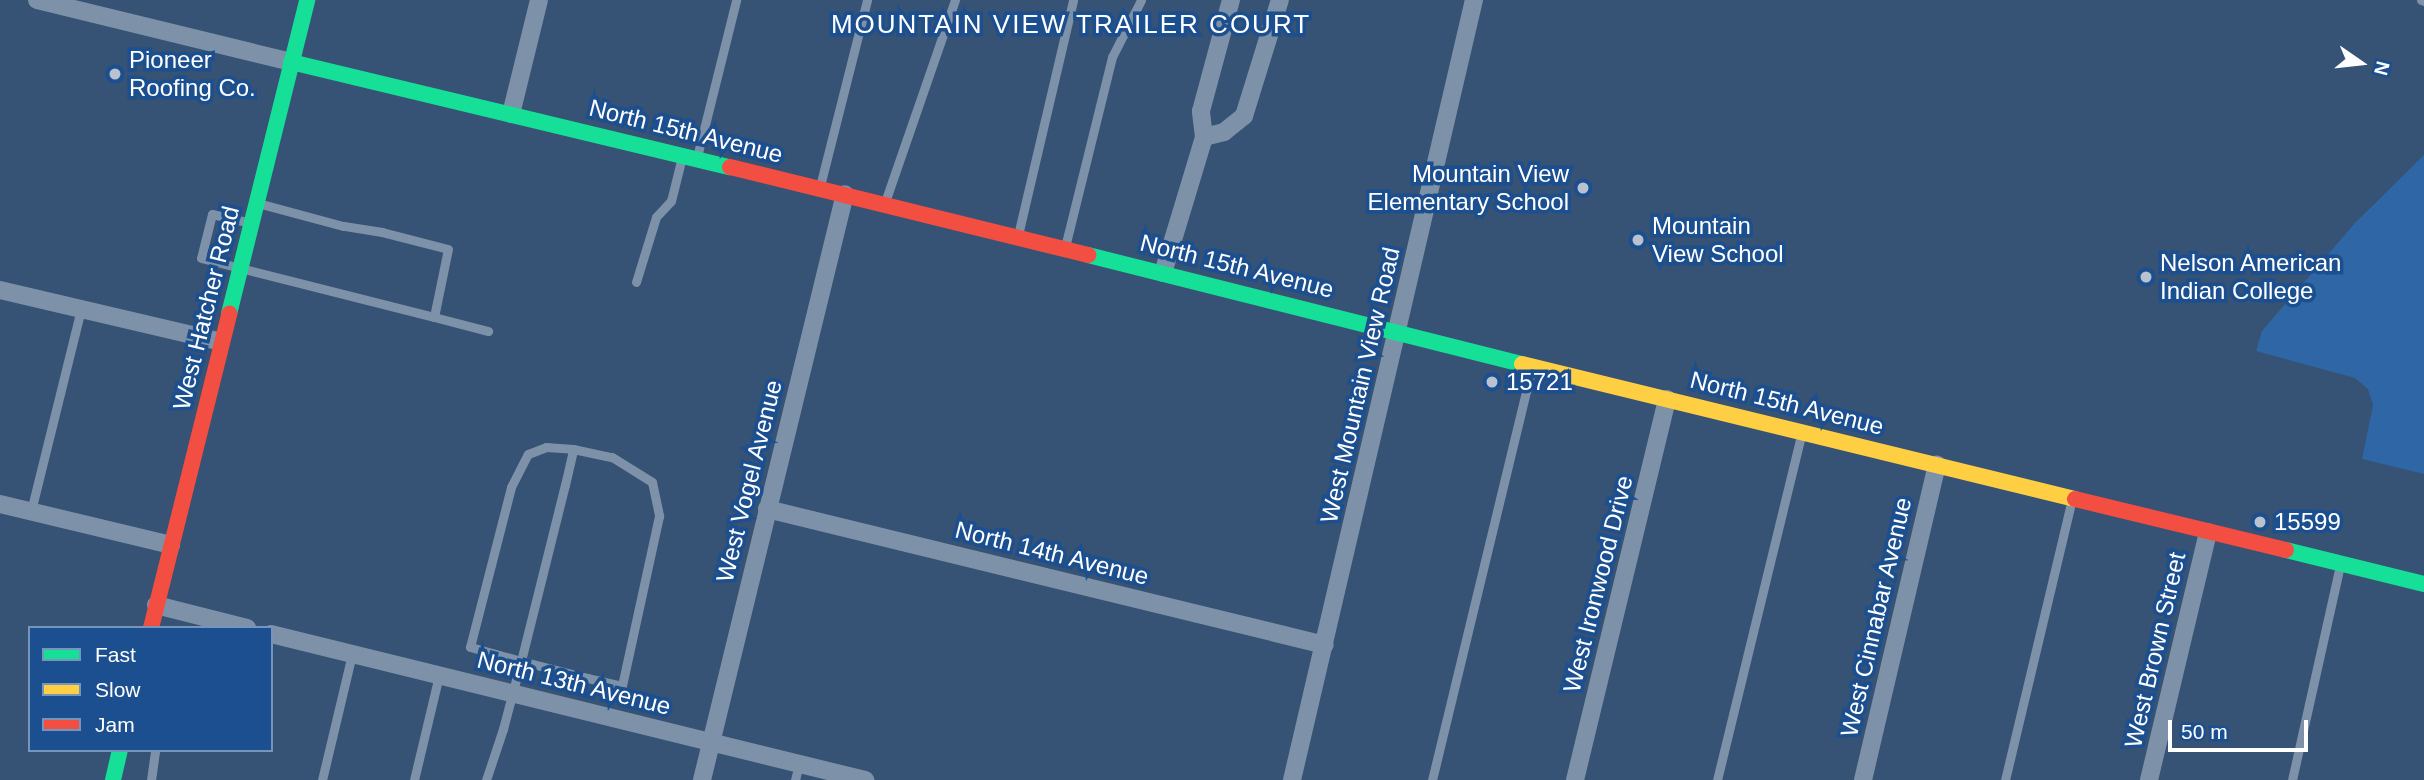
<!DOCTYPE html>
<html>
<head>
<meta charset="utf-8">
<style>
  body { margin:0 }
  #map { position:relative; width:2424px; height:780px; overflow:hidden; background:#365274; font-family:Helvetica,sans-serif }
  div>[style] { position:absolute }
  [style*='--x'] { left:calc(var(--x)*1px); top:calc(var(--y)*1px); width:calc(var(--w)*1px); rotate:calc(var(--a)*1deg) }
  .green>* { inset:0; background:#2f66a5 }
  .lane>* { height:9px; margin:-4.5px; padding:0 4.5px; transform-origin:4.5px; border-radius:4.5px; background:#7d92a8 }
  .street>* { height:18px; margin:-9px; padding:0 9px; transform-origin:9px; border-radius:9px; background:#7d92a8 }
  .fast>* { height:16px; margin:-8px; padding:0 8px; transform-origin:8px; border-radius:8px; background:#16e098 }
  .slow>* { height:16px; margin:-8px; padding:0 8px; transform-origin:8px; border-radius:8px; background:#ffcf43 }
  .jam>* { height:16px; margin:-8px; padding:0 8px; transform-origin:8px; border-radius:8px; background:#f24e42 }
  .dots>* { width:19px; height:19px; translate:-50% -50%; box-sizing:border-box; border:4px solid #1b4f8f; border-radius:50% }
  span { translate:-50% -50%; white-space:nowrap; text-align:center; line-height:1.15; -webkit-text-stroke:7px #1b4f8f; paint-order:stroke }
  .poi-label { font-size:24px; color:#fff }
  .left { translate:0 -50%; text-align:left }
  .right { translate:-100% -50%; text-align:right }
  .street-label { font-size:24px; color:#fff }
  .neighbourhood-label { font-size:26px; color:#fff; letter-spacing:2px }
  .legend { position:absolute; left:28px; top:626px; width:245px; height:126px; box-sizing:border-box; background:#1b4f8f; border:2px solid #7695bc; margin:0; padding:9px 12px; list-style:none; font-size:21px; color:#fff }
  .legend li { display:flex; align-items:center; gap:14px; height:35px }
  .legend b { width:35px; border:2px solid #7695bc }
  .north { position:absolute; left:2326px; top:28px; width:70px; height:70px; -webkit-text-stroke:5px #1b4f8f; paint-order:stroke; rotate:104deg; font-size:19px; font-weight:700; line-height:28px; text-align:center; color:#fff }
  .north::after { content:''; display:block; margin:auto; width:24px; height:32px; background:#fff; clip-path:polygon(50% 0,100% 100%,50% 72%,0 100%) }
  .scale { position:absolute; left:2168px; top:720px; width:140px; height:32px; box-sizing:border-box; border:4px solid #fff; border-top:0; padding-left:9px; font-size:21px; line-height:24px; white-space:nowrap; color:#fff; -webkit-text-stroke:5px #1b4f8f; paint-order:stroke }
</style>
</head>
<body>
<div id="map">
  <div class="green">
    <i style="clip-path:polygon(2424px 155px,2424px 474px,2362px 459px,2373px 405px,2368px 389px,2355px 378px,2256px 351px,2262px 331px,2355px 223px)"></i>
  </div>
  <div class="lane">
    <i style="--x:2421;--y:0;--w:3;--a:18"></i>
    <i style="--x:697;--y:157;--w:162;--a:-76"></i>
    <i style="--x:820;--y:186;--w:192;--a:-75.8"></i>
    <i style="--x:885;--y:202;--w:214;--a:-70.9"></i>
    <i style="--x:251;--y:223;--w:40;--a:-167"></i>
    <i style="--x:212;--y:214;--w:45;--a:104"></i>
    <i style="--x:201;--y:258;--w:240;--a:14.2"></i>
    <i style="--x:434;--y:317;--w:69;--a:-78.4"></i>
    <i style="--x:448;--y:249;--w:68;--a:-165.6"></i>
    <i style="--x:382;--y:232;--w:39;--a:-171"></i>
    <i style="--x:343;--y:226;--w:89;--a:-165"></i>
    <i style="--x:1018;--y:235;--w:241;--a:-76.8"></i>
    <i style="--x:1065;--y:247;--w:196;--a:-76.1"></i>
    <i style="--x:1112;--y:57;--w:64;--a:-63"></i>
    <i style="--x:636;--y:282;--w:68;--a:-72.9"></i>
    <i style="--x:656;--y:217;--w:22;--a:-47"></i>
    <i style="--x:671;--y:201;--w:45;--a:-76"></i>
    <i style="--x:434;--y:317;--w:56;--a:14.5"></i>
    <i style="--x:31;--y:511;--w:208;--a:-76.1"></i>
    <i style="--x:151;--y:780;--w:30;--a:-82"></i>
    <i style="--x:322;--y:780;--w:130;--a:-76.6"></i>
    <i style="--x:414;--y:780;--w:108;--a:-76.6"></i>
    <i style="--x:486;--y:780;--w:54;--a:-71.6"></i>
    <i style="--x:503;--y:729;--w:70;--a:-75.2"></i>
    <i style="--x:521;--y:661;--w:181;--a:-76"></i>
    <i style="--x:565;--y:485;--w:37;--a:-77"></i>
    <i style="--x:573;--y:449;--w:40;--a:12"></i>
    <i style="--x:612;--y:457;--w:47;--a:32"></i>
    <i style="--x:652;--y:482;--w:35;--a:78"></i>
    <i style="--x:659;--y:516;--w:174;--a:102.3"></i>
    <i style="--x:622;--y:686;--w:35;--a:-167"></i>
    <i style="--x:588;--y:678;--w:69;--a:-165.8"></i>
    <i style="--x:521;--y:661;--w:53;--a:-164.6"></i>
    <i style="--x:470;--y:647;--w:165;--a:-75.6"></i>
    <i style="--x:511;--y:487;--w:37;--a:-63"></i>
    <i style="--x:528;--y:454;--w:19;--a:-21"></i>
    <i style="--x:546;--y:447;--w:27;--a:4"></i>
    <i style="--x:795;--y:780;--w:16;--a:-76"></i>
    <i style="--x:1432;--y:780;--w:425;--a:-76.4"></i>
    <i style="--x:1717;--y:780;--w:355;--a:-76.3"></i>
    <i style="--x:2005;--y:780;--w:289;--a:-76.6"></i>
    <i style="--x:2292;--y:780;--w:219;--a:-77.4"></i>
  </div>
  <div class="street">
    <i style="--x:37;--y:0;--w:261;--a:13.7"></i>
    <i style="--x:511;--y:114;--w:117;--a:-76.2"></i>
    <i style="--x:1204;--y:137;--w:21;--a:-14"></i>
    <i style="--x:1224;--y:132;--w:26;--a:-39"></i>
    <i style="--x:1244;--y:116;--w:121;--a:-72.8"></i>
    <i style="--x:1163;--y:273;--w:142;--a:-73.2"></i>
    <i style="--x:1204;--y:137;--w:26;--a:-97"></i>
    <i style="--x:1201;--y:111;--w:115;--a:-74.9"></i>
    <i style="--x:0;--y:290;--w:227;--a:13.2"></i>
    <i style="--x:0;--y:504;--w:176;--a:13.5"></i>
    <i style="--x:767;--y:509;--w:574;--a:13.7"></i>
    <i style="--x:156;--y:605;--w:94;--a:14.2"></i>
    <i style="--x:271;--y:634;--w:612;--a:13.81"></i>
    <i style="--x:702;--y:780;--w:603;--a:-76.29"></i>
    <i style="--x:1292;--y:780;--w:801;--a:-76.87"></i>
    <i style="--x:1575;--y:780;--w:392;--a:-76.4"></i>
    <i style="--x:1863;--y:780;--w:324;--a:-76.8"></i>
    <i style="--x:2149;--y:780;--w:255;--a:-76.6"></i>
  </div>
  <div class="fast">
    <i style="--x:291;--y:62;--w:451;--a:13.5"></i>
    <i style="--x:1088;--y:255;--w:447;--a:14.1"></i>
    <i style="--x:229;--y:314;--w:324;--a:-76"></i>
    <i style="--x:2286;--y:550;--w:142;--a:13.8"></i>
    <i style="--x:113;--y:780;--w:31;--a:-77"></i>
  </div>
  <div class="slow">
    <i style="--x:1522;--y:364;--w:569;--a:13.72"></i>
  </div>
  <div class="jam">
    <i style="--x:730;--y:167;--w:369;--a:13.8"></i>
    <i style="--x:2075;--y:499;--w:217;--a:13.6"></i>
    <i style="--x:151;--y:628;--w:324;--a:-76"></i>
  </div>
  <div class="dots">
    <i style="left:115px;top:74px;background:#b9c2ce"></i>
    <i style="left:1583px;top:188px;background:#b9c2ce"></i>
    <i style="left:1638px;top:240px;background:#b9c2ce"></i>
    <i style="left:2146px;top:277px;background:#b9c2ce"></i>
    <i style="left:1492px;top:382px;background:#b9c2ce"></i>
    <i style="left:2260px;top:522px;background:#b9c2ce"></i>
  </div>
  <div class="poi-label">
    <span class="left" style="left:129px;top:74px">Pioneer<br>Roofing Co.</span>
    <span class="right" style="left:1569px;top:188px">Mountain View<br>Elementary School</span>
    <span class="left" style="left:1652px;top:240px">Mountain<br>View School</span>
    <span class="left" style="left:2160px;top:277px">Nelson American<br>Indian College</span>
    <span class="left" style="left:1506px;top:382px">15721</span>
    <span class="left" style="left:2274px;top:522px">15599</span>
  </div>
  <div class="street-label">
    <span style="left:686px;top:131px;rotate:14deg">North 15th Avenue</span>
    <span style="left:1237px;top:266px;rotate:14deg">North 15th Avenue</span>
    <span style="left:206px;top:308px;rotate:-76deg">West Hatcher Road</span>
    <span style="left:1360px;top:385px;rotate:-77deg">West Mountain View Road</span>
    <span style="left:1787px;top:403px;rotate:14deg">North 15th Avenue</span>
    <span style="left:749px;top:481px;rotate:-76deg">West Vogel Avenue</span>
    <span style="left:1052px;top:553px;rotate:14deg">North 14th Avenue</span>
    <span style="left:1598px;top:584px;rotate:-76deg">West Ironwood Drive</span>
    <span style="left:1876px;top:617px;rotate:-77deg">West Cinnabar Avenue</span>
    <span style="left:2155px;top:650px;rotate:-77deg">West Brown Street</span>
    <span style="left:574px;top:683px;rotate:14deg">North 13th Avenue</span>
  </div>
  <div class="neighbourhood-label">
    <span style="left:1071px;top:25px">MOUNTAIN VIEW TRAILER COURT</span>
  </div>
  <ul class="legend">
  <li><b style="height:9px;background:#16e098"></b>Fast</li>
  <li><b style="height:9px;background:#ffcf43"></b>Slow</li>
  <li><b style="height:9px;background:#f24e42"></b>Jam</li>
  </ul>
  <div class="north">N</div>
  <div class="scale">50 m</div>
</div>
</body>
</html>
